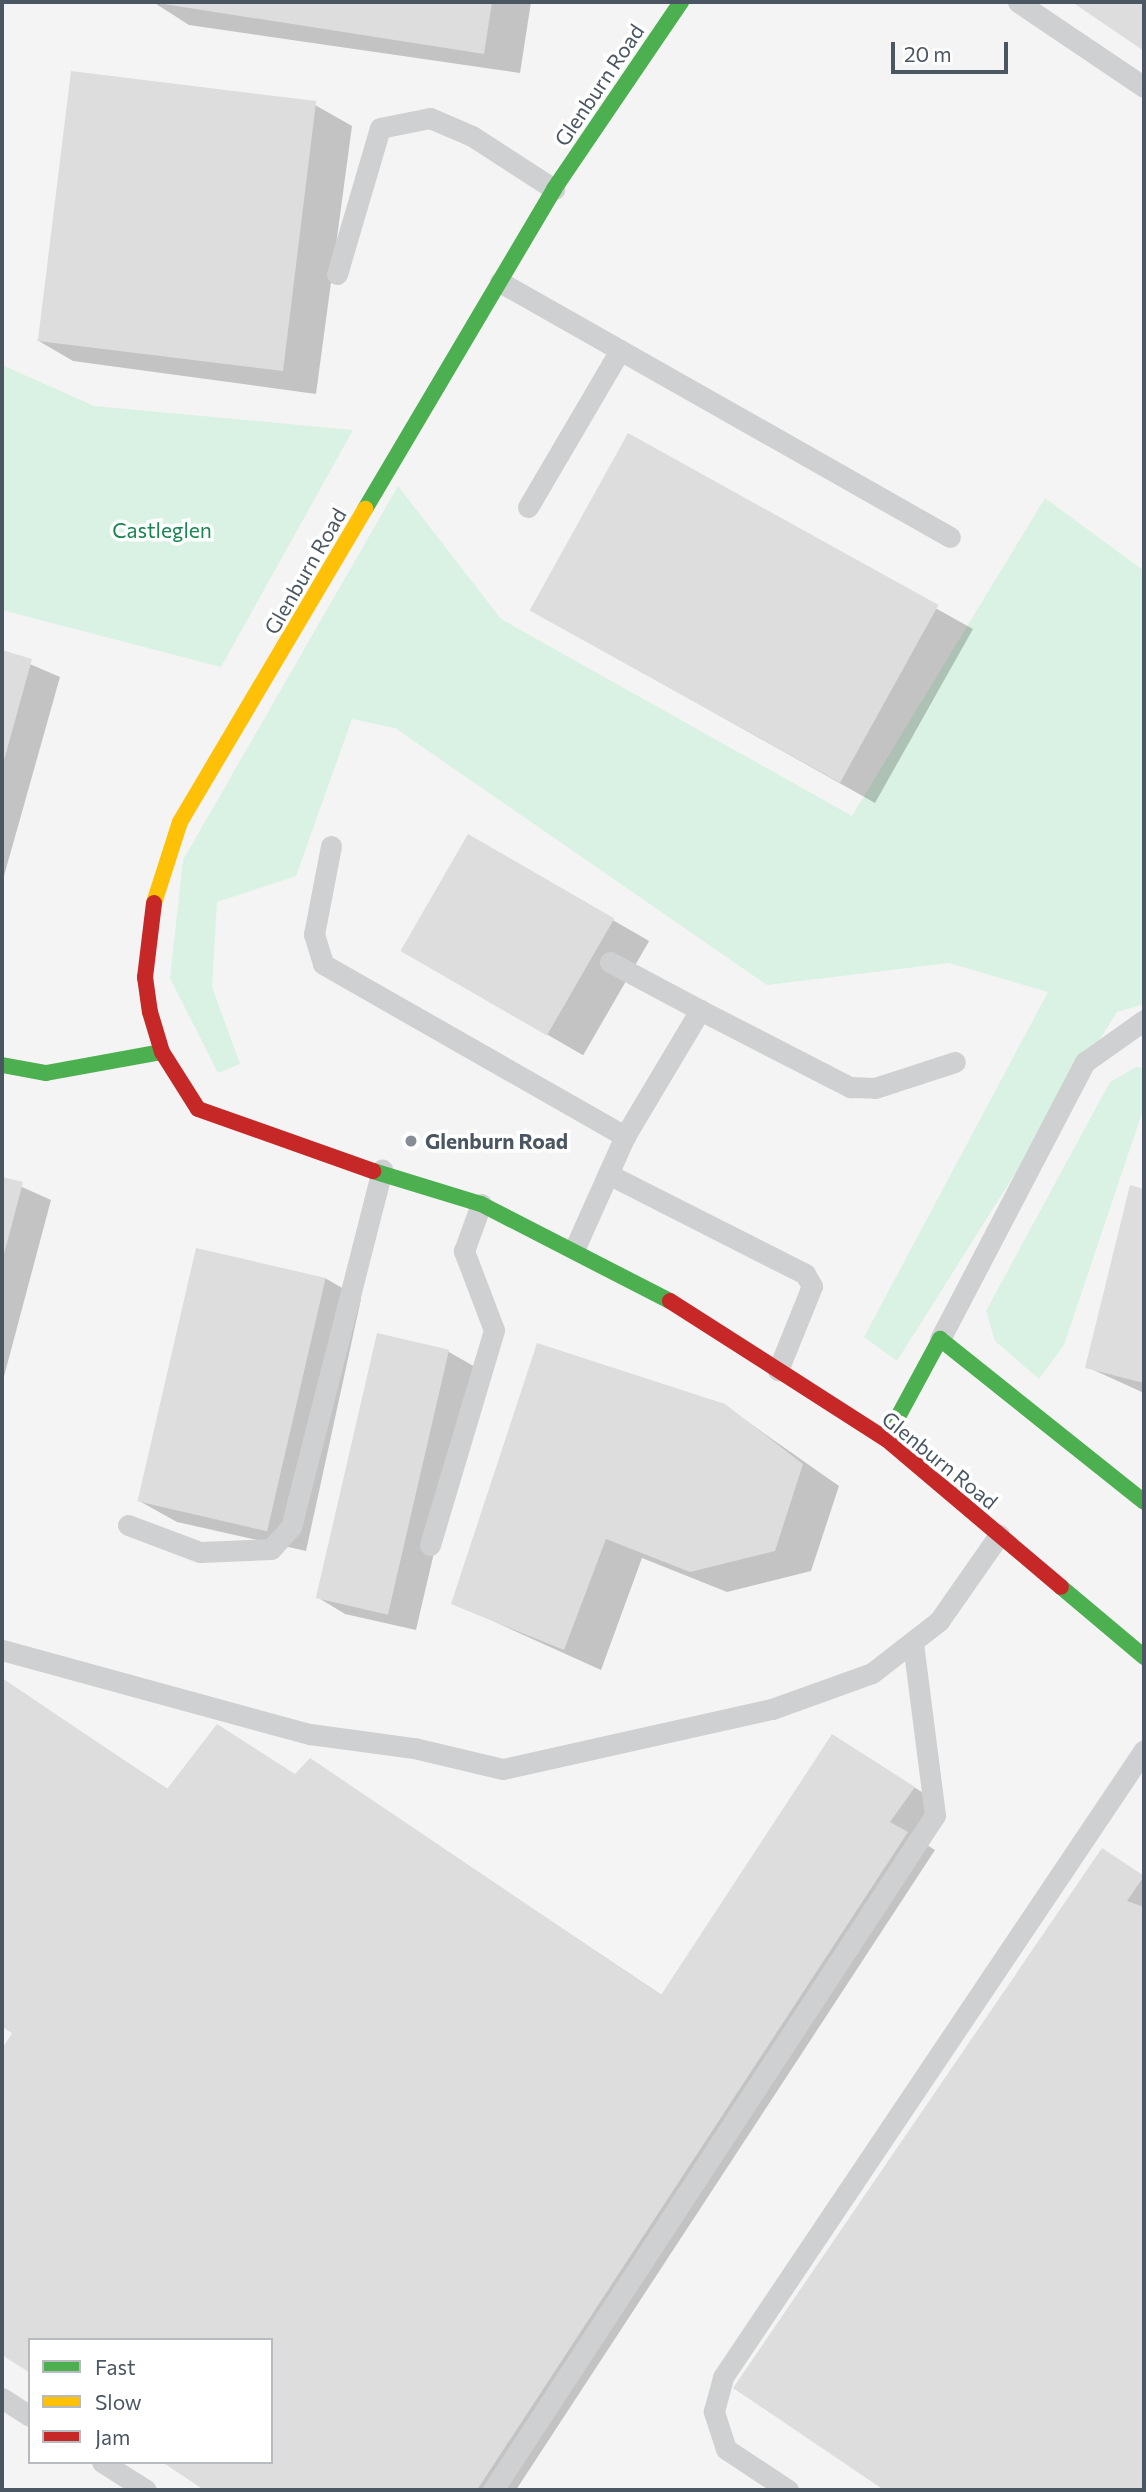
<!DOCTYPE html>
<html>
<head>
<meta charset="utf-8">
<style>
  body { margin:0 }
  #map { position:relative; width:1146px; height:2492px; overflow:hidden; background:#f4f4f4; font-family:Commissioner,sans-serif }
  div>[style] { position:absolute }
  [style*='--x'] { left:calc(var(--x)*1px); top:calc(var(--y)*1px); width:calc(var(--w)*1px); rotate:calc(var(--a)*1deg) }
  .green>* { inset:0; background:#d9f2e3 }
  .shadow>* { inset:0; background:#0003; transform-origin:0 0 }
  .building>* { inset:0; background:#ddddde; transform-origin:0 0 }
  .lane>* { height:21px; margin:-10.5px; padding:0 10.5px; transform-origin:10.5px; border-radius:10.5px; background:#ced0d2 }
  .fast>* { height:16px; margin:-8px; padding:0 8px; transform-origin:8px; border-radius:8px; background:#4caf50 }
  .slow>* { height:16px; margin:-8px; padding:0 8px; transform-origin:8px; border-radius:8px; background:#ffc107 }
  .jam>* { height:16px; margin:-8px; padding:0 8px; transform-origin:8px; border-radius:8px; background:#c62828 }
  .dots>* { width:19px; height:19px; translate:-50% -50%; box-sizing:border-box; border:4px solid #fff; border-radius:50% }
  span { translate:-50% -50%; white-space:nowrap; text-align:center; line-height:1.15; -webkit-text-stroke:7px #fff; paint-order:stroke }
  .street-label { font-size:21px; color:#4a5661 }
  .park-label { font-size:21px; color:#17864f }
  .poi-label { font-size:21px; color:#4a5661; font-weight:700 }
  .left { translate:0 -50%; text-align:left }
  .frame { position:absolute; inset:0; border:4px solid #4a5661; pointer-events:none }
  .legend { position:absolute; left:28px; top:2338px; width:245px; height:126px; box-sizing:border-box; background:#fff; border:2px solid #b7bbc0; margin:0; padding:9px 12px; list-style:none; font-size:21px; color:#4a5661 }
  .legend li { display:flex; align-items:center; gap:14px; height:35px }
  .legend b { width:35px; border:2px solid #b7bbc0 }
  .scale { position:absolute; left:891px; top:42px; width:117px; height:32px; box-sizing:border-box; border:4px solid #4a5661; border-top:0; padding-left:9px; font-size:21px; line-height:24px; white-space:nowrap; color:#4a5661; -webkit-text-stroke:5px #fff; paint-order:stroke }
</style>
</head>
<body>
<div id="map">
  <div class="green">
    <i style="clip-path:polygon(2px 365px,94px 406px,353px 430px,221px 667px,2px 610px)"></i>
    <i style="clip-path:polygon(398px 486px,501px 619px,852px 816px,1045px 498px,1144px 571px,1144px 1004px,1117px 1012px,897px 1361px,864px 1337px,1048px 992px,949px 963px,767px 985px,395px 728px,352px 719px,296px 876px,217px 902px,212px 987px,240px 1064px,218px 1073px,170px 978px,183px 860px)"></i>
    <i style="clip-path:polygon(1136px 1067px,1144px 1068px,1144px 1107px,1064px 1345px,1039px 1379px,995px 1341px,986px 1311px,1110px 1082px)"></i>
  </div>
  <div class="shadow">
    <i style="clip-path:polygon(153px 2px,531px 2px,520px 73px,189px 25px)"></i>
    <i style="clip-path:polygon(1075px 2px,1144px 2px,1144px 49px)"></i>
    <i style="clip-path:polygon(315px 105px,352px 126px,316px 394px,73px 361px,37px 340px)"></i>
    <i style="clip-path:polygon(937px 609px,973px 629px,875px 803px,567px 630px)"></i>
    <i style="clip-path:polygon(2px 652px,60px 677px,2px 883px)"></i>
    <i style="left:469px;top:837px;width:208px;height:132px;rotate:30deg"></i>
    <i style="clip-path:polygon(2px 1178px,51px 1200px,2px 1384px)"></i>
    <i style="clip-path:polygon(1131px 1187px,1144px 1191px,1144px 1393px,1087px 1367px)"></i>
    <i style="clip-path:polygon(325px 1278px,361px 1299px,306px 1551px,177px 1522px,141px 1502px)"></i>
    <i style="clip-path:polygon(378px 1335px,449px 1352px,477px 1368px,416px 1630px,345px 1614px,317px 1597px)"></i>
    <i style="clip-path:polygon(725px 1406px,839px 1486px,811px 1571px,727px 1592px,642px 1558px,601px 1670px,453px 1603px)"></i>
    <i style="clip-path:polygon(2px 1680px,169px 1790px,296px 1775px,310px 1760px,663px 1996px,861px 1753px,942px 1805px,917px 1839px,935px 1850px,516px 2490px,207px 2490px,166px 2462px,271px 2462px,271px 2340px,30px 2340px,30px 2371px,2px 2352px,2px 2052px,14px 2033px,2px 2025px)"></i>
    <i style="clip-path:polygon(1102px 1850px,1144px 1876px,1144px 2490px,887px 2490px,736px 2388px)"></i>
  </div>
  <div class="building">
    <i style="clip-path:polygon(151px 2px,492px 2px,484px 54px)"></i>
    <i style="clip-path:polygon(1072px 2px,1144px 2px,1144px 51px)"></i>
    <i style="left:71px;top:71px;width:247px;height:272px;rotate:7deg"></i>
    <i style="left:628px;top:433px;width:355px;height:203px;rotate:29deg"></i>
    <i style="clip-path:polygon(2px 650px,32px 659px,3px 764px,2px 764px)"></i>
    <i style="left:468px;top:834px;width:169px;height:135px;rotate:30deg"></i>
    <i style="clip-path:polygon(2px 1177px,23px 1182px,3px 1258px,2px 1258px)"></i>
    <i style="clip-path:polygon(1130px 1185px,1144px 1189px,1144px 1383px,1085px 1368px)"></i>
    <i style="left:196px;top:1248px;width:133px;height:260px;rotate:13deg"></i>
    <i style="left:377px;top:1333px;width:74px;height:272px;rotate:13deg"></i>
    <i style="clip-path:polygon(537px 1343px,725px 1404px,803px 1464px,775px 1551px,690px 1572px,606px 1539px,564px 1650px,451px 1604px)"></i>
    <i style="clip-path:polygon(2px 1678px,167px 1789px,217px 1724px,295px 1774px,310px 1758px,661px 1995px,832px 1734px,915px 1787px,890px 1822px,908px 1832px,477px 2490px,204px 2490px,162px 2462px,271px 2462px,271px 2340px,30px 2340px,30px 2373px,2px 2355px,2px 2049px,12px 2033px,2px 2027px)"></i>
    <i style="clip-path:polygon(1102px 1848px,1144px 1876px,1127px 1901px,1144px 1907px,1144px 2490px,884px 2490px,733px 2388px)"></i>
  </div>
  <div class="lane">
    <i style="--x:1018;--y:2;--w:152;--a:34"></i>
    <i style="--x:337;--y:274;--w:152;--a:-73.6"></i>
    <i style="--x:380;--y:128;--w:51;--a:-11.3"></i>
    <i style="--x:430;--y:118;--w:46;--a:23.2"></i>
    <i style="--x:472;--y:136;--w:98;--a:32.9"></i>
    <i style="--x:500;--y:282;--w:517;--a:29.54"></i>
    <i style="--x:528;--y:507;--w:182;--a:-59.6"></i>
    <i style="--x:331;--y:846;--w:90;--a:100.9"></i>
    <i style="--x:314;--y:934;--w:31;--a:73"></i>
    <i style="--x:323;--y:964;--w:348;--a:29.7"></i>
    <i style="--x:625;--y:1136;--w:123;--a:114.1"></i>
    <i style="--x:610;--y:962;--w:102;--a:28.1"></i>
    <i style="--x:625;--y:1136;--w:147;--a:-59.2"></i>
    <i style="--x:700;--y:1010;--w:169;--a:27.2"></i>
    <i style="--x:850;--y:1087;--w:25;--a:2"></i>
    <i style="--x:875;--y:1088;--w:84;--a:-18"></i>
    <i style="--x:608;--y:1174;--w:221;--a:26.9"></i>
    <i style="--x:805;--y:1274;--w:14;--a:60"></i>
    <i style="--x:812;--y:1286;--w:91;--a:112"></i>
    <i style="--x:940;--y:1339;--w:313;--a:-62.4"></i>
    <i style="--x:1085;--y:1062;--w:72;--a:-35.4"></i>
    <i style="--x:128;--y:1525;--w:77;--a:20.6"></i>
    <i style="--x:200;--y:1552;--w:71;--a:-2.4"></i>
    <i style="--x:271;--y:1549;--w:30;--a:-48"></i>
    <i style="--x:291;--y:1527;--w:369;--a:-75.7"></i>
    <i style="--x:430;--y:1545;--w:224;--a:-73.4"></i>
    <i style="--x:494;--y:1330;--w:85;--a:-110.8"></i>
    <i style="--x:464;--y:1251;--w:50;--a:-70.1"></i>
    <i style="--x:2;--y:1650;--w:319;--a:15.3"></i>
    <i style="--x:310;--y:1734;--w:105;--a:7.7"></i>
    <i style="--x:414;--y:1748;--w:91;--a:13.3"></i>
    <i style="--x:503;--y:1769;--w:276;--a:-12.6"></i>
    <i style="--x:772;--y:1709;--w:106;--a:-19.8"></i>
    <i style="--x:872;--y:1673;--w:85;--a:-37.8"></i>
    <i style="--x:939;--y:1621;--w:105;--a:-55.1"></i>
    <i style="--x:2;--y:2398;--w:33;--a:33"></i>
    <i style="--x:102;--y:2462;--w:52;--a:32.5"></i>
    <i style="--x:493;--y:2490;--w:807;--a:-56.78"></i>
    <i style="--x:935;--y:1815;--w:172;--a:-97.3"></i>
    <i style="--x:788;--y:2490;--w:74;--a:-146.5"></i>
    <i style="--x:726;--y:2449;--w:40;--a:-108"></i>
    <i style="--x:714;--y:2411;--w:35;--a:-75"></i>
    <i style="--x:723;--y:2377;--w:755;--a:-56.12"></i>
  </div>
  <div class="fast">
    <i style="--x:365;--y:509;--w:372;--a:-59.4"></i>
    <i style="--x:554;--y:189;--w:226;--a:-55.8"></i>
    <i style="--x:2;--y:1065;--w:45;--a:10.3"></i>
    <i style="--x:46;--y:1073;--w:118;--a:-10.3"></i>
    <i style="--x:373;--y:1171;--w:113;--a:17"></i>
    <i style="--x:481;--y:1204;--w:212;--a:27.2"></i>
    <i style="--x:886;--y:1439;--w:114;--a:-61.6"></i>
    <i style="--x:940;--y:1339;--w:261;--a:38.6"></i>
    <i style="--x:1061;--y:1587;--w:109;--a:40.1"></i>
  </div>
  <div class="slow">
    <i style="--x:154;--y:903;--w:85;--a:-72.2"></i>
    <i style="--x:180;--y:822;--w:364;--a:-59.4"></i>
  </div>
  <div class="jam">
    <i style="--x:154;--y:903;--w:75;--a:96.9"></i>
    <i style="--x:145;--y:977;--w:35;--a:82"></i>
    <i style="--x:150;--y:1012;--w:42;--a:73.3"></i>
    <i style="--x:162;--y:1052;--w:67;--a:57.7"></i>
    <i style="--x:198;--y:1109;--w:186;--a:19.5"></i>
    <i style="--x:670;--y:1301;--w:256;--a:32.6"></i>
    <i style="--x:886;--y:1439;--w:229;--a:40.2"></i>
  </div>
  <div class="dots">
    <i style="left:411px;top:1141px;background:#868d94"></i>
  </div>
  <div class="street-label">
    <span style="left:599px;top:85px;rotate:-56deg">Glenburn Road</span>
    <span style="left:305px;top:571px;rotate:-60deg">Glenburn Road</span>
    <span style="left:940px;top:1460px;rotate:39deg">Glenburn Road</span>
  </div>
  <div class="park-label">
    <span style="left:162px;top:530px">Castleglen</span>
  </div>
  <div class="poi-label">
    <span class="left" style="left:425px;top:1141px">Glenburn Road</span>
  </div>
  <div class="frame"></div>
  <ul class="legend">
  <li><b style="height:9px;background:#4caf50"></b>Fast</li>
  <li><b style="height:9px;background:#ffc107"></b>Slow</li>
  <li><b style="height:9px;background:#c62828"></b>Jam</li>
  </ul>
  <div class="scale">20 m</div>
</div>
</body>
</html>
